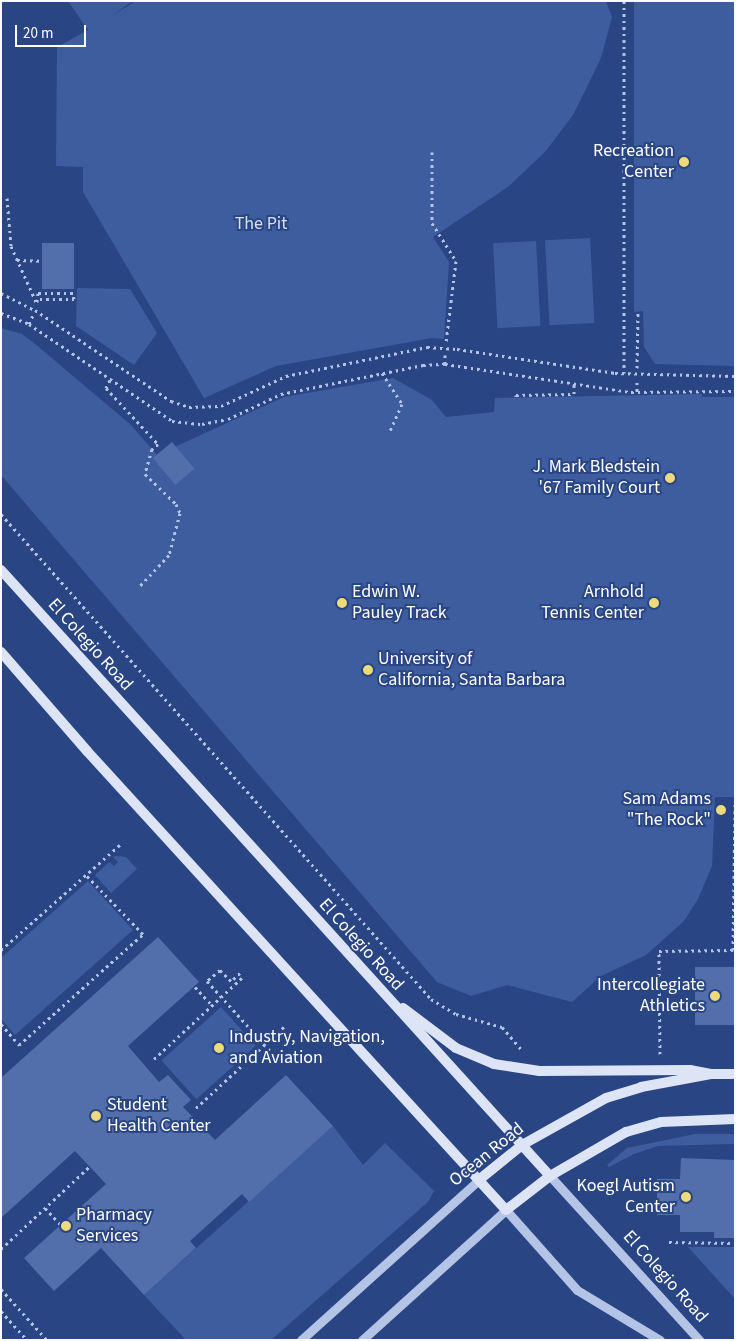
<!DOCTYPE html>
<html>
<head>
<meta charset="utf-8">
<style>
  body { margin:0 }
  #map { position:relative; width:736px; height:1341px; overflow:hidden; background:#2a4583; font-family:"Source Sans 3",sans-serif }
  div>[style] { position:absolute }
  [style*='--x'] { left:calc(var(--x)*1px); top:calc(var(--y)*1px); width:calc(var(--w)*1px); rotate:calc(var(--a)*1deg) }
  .green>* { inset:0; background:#3e5d9f; transform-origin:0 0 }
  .building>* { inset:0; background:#526eab; transform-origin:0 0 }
  .path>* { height:3px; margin-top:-1.5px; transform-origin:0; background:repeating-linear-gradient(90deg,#b3c4e6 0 2.5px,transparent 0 6.5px) }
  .tertiary>* { height:9px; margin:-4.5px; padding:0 4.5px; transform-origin:4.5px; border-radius:4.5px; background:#b3c4e6 }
  .secondary>* { height:10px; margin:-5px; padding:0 5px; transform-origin:5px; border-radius:5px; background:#dce4f6 }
  .dots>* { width:14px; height:14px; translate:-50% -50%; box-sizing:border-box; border:2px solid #2a4583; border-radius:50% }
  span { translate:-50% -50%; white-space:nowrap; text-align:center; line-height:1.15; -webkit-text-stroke:4px #2a4583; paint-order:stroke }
  .poi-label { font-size:18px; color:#fff }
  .right { translate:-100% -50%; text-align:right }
  .left { translate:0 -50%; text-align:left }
  .park-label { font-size:18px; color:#d6e0f5 }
  .street-label { font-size:18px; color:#fff }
  .frame { position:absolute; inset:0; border:2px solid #fff; pointer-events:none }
  .scale { position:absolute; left:15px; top:25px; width:71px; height:22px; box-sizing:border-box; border:2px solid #fff; border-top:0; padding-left:6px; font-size:15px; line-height:18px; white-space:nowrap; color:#fff; -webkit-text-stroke:4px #2a4583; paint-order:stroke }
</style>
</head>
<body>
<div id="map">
  <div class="green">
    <i style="clip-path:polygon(68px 1px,133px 1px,111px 16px,136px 1px,606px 1px,612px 17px,601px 58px,585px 91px,573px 115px,545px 152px,508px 187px,433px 237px,449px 262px,444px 339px,432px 338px,276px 366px,204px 398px,83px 192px,83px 167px,56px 166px,57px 47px,88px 30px)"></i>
    <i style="clip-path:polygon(634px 1px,735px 1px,735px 366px,655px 364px,644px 347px,643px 311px,634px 312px)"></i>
    <i style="left:590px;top:238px;width:85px;height:45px;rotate:87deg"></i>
    <i style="left:536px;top:241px;width:85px;height:43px;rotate:87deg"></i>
    <i style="clip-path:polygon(77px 288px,130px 289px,157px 333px,134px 365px,76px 326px)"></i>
    <i style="clip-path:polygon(1px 328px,22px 334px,34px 343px,131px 425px,157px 455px,284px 397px,393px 378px,432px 400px,446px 417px,494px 412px,495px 398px,702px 394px,702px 397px,735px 397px,735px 797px,715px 797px,712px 866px,698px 899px,684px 921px,646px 955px,601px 976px,572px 1002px,507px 985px,471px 996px,437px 982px,1px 475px)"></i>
    <i style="clip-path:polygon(116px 856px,126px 857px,137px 869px,111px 893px,95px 875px,109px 862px,114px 866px,118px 862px,113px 857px)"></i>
    <i style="clip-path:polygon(88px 881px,133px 930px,15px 1035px,1px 1019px,1px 958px)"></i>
    <i style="left:221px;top:1007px;width:52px;height:80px;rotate:48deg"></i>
    <i style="clip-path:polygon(333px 1126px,363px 1165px,385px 1143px,434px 1191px,428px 1202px,271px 1340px,186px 1340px,144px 1295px)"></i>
    <i style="clip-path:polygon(695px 1134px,735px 1134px,735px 1144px,658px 1146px,634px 1154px,609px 1167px,607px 1165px,627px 1148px)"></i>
    <i style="clip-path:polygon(688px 1247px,735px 1247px,735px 1299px)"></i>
  </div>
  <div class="building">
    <i style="left:42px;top:243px;width:32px;height:46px"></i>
    <i style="left:172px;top:442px;width:35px;height:25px;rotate:50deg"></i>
    <i style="clip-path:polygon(158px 937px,199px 982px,128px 1046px,159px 1082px,168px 1075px,191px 1100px,183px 1107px,215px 1140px,286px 1075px,333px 1126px,249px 1202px,242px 1194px,190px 1241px,196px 1248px,144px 1295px,101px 1248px,54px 1291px,24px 1258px,106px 1184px,75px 1151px,1px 1218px,1px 1078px)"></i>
    <i style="left:695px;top:967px;width:40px;height:58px"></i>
    <i style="clip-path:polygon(681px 1158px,735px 1160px,735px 1238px,714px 1238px,714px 1232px,680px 1232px,680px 1215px,657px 1215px,657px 1179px,680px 1179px)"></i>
  </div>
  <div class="path">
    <i style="--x:624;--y:1;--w:372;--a:90"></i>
    <i style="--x:432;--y:152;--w:71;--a:90"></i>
    <i style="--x:432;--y:223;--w:45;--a:57.7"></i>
    <i style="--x:456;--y:261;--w:82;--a:97"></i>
    <i style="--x:7;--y:198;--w:48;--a:85.2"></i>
    <i style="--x:11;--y:246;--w:64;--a:65.9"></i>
    <i style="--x:17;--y:260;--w:25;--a:2"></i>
    <i style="--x:1;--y:293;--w:38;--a:27"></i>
    <i style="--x:35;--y:310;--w:164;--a:33.8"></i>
    <i style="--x:171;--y:401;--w:19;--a:18"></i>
    <i style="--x:189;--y:407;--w:32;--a:-2"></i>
    <i style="--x:221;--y:406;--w:72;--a:-24.8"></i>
    <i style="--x:286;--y:376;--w:144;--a:-11.6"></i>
    <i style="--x:427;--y:347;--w:30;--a:4"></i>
    <i style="--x:457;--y:349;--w:160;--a:8.6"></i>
    <i style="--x:615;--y:373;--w:120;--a:1.4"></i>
    <i style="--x:40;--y:299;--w:34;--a:0"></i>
    <i style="--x:74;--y:299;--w:6;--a:-99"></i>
    <i style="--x:37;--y:302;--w:9;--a:-84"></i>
    <i style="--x:38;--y:293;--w:39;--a:0"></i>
    <i style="--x:1;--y:313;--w:30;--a:21"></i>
    <i style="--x:29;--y:324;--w:173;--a:34.1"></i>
    <i style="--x:172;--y:421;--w:30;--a:6"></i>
    <i style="--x:202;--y:424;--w:26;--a:-11"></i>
    <i style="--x:228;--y:419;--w:59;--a:-25.3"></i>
    <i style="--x:281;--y:394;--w:145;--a:-11.5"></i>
    <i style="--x:423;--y:365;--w:22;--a:-3"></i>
    <i style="--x:445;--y:364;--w:188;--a:8.6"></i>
    <i style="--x:631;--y:392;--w:104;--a:-0.6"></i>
    <i style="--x:29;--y:324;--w:10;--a:-66"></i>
    <i style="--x:445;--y:355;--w:9;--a:90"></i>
    <i style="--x:637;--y:368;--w:57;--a:-89"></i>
    <i style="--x:382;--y:373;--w:37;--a:57"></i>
    <i style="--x:402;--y:404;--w:30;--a:114"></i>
    <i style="--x:110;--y:380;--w:9;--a:117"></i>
    <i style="--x:106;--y:388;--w:76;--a:47.1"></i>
    <i style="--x:158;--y:444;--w:8;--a:140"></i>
    <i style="--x:152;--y:449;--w:26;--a:106"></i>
    <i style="--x:145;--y:474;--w:43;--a:44.1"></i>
    <i style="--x:176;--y:504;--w:10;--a:66"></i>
    <i style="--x:180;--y:513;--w:43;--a:104.7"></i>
    <i style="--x:169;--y:555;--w:45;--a:133.2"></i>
    <i style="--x:637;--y:382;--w:10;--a:90"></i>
    <i style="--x:516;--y:397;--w:2;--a:-90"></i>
    <i style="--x:516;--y:395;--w:58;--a:-1"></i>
    <i style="--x:574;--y:394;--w:10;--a:-90"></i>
    <i style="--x:1;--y:514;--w:648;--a:48.44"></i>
    <i style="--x:431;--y:999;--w:29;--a:31"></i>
    <i style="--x:456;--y:1014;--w:48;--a:15.8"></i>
    <i style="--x:502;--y:1027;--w:30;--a:49"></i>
    <i style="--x:1;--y:950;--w:162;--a:-41.5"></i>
    <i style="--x:240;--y:973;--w:12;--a:138"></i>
    <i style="--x:231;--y:981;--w:16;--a:-135"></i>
    <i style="--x:220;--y:970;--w:17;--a:140"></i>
    <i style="--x:207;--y:981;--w:97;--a:47.9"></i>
    <i style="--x:195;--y:987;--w:25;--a:47"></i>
    <i style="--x:1;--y:1024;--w:28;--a:49"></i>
    <i style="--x:19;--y:1045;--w:166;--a:-41.8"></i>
    <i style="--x:143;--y:934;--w:82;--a:-134"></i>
    <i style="--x:660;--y:1054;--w:103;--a:-90.6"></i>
    <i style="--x:659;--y:951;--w:74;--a:-0.8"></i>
    <i style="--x:733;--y:950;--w:148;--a:-89.2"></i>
    <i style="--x:154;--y:1059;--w:121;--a:-42.7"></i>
    <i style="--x:196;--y:1108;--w:122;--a:-42.7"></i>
    <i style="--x:45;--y:1208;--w:23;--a:47"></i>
    <i style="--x:669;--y:1242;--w:66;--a:0.9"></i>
    <i style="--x:1;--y:1249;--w:122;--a:-43"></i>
    <i style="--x:1;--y:1289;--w:69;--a:48"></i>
    <i style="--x:1;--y:1311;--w:39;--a:48"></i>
  </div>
  <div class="tertiary">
    <i style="--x:550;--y:1176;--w:222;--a:47.7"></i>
    <i style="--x:301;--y:1340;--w:241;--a:-42"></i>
    <i style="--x:362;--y:1340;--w:194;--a:-42.1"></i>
    <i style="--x:506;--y:1210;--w:107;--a:48.4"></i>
    <i style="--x:577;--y:1290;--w:97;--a:31.1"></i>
  </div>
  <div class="secondary">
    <i style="--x:1;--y:570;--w:818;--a:47.83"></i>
    <i style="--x:1;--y:652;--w:131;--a:49"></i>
    <i style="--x:87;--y:751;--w:621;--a:47.61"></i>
    <i style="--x:506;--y:1210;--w:56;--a:-37.7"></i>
    <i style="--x:550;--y:1176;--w:88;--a:-30.1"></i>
    <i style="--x:626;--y:1132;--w:36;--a:-16"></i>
    <i style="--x:661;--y:1122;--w:74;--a:-2.3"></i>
    <i style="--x:403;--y:1008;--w:66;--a:37"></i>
    <i style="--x:456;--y:1048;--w:41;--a:22.8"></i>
    <i style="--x:494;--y:1064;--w:46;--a:8.8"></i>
    <i style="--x:539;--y:1071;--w:151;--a:-0.4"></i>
    <i style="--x:690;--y:1070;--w:21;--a:11"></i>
    <i style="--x:480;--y:1179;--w:54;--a:-39"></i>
    <i style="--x:522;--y:1145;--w:96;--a:-29.2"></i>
    <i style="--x:606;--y:1098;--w:37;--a:-17"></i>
    <i style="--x:641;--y:1087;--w:71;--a:-10.5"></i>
    <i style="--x:711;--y:1074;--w:24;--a:0"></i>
  </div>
  <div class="dots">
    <i style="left:684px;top:162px;background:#eddb7b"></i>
    <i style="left:670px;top:478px;background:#eddb7b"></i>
    <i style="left:342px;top:603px;background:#eddb7b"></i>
    <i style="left:654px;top:603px;background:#eddb7b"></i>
    <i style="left:368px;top:670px;background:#eddb7b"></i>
    <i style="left:721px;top:810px;background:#eddb7b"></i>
    <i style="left:715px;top:996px;background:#eddb7b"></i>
    <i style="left:219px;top:1048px;background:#eddb7b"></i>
    <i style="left:96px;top:1116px;background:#eddb7b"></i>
    <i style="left:686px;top:1197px;background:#eddb7b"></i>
    <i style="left:66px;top:1226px;background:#eddb7b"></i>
  </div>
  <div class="poi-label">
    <span class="right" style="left:674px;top:162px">Recreation<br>Center</span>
    <span class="right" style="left:660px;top:478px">J. Mark Bledstein<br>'67 Family Court</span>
    <span class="left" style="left:352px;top:603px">Edwin W.<br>Pauley Track</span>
    <span class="right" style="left:644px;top:603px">Arnhold<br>Tennis Center</span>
    <span class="left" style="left:378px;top:670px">University of<br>California, Santa Barbara</span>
    <span class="right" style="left:711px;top:810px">Sam Adams<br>"The Rock"</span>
    <span class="right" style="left:705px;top:996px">Intercollegiate<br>Athletics</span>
    <span class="left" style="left:229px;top:1048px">Industry, Navigation,<br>and Aviation</span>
    <span class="left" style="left:107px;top:1116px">Student<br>Health Center</span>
    <span class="right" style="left:675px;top:1197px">Koegl Autism<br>Center</span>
    <span class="left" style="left:76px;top:1226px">Pharmacy<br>Services</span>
  </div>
  <div class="park-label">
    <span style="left:261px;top:224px">The Pit</span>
  </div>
  <div class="street-label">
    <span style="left:90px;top:645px;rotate:48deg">El Colegio Road</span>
    <span style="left:361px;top:945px;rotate:48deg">El Colegio Road</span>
    <span style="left:487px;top:1155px;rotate:-39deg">Ocean Road</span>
    <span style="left:665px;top:1277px;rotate:48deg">El Colegio Road</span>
  </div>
  <div class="frame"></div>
  <div class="scale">20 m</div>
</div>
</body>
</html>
